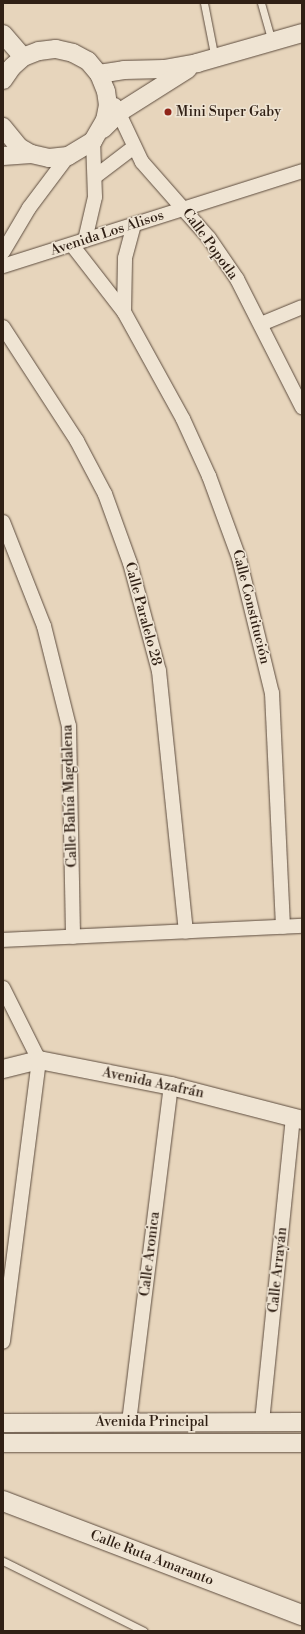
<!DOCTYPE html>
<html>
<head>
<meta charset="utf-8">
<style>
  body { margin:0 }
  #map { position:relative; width:305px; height:1634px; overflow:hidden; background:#e7d5bc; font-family:"Libre Bodoni",serif }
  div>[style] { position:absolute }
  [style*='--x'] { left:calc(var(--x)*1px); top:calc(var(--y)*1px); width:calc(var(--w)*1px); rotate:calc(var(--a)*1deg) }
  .roads { filter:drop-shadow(0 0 1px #5e4d3f) drop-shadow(0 0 1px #5e4d3f) }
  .service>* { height:7px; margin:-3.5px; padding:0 3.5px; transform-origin:3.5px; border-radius:3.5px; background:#efe4d3 }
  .minor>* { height:14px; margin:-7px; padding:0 7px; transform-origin:7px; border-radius:7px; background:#efe4d3 }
  .tertiary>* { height:18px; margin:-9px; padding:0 9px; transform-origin:9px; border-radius:9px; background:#efe4d3 }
  .secondary>* { height:20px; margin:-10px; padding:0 10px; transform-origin:10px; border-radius:10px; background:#efe4d3 }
  .dots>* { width:11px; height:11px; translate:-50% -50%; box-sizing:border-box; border:2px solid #efe4d3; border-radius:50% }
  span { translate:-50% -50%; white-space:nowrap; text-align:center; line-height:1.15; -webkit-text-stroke:3px #efe4d3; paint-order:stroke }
  .poi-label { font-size:14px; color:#302015 }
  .left { translate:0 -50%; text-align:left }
  .street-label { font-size:14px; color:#302015 }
  .frame { position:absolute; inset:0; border:4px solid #302015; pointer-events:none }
</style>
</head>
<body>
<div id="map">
  <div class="roads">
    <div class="service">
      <i style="--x:204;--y:3;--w:57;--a:78.9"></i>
      <i style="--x:261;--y:3;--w:41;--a:74.2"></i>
      <i style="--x:3;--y:1561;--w:157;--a:26.4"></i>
    </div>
    <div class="minor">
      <i style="--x:115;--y:105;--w:63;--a:64.7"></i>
      <i style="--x:142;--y:162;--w:101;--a:48.6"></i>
      <i style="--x:209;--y:238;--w:50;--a:55.7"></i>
      <i style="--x:237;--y:279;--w:144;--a:63.1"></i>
      <i style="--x:96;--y:176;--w:48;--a:-37.3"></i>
      <i style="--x:85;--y:240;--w:44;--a:-76.9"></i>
      <i style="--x:95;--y:197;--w:56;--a:-92"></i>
      <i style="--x:72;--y:245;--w:85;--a:52.2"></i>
      <i style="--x:124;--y:312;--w:122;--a:61.1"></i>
      <i style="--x:183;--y:419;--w:63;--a:65.5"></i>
      <i style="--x:209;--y:476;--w:87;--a:69.9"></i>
      <i style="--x:239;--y:558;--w:139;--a:76.3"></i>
      <i style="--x:272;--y:693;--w:234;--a:87.3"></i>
      <i style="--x:3;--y:252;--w:51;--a:-59.4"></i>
      <i style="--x:29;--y:208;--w:65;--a:-53.1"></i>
      <i style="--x:3;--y:266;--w:314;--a:-17.6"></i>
      <i style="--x:124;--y:312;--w:54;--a:-88.9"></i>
      <i style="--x:125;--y:258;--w:34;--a:-75"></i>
      <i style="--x:261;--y:324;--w:44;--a:-22.5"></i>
      <i style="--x:3;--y:327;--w:136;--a:57"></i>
      <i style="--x:77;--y:441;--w:60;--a:62.2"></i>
      <i style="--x:105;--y:494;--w:73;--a:70.1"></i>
      <i style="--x:130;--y:563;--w:112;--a:75"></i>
      <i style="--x:159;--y:671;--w:262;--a:84.1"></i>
      <i style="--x:3;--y:522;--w:112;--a:68.5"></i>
      <i style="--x:44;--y:626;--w:103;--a:76"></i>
      <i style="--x:69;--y:726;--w:211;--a:88.9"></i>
      <i style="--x:3;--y:940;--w:299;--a:-2.7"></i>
      <i style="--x:3;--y:988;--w:80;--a:63.4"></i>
      <i style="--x:39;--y:1060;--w:284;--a:97.3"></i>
      <i style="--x:129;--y:1422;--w:339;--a:-82.9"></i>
      <i style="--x:262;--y:1422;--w:306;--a:-84.2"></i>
    </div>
    <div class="tertiary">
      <i style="--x:3;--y:34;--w:30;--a:49"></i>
      <i style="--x:99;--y:74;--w:25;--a:-9"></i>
      <i style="--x:124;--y:70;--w:40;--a:-1.4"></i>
      <i style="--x:164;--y:69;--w:34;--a:-10"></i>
      <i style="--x:197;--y:63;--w:109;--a:-15.9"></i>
      <i style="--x:3;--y:80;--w:16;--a:-55"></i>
      <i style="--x:12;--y:67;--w:15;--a:-42"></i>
      <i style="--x:23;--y:57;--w:17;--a:-21"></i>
      <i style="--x:39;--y:51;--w:17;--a:-7"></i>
      <i style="--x:56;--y:49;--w:17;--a:13"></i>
      <i style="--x:73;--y:53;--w:17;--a:28"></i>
      <i style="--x:88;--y:61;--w:17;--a:50"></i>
      <i style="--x:99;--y:74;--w:18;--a:68"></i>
      <i style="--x:106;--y:91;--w:14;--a:82"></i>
      <i style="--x:108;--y:105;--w:15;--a:101"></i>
      <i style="--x:105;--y:120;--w:24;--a:120"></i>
      <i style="--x:93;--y:141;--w:29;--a:149"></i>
      <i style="--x:68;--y:156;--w:19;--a:174"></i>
      <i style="--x:49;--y:158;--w:18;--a:-167"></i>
      <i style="--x:31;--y:154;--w:14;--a:-150"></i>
      <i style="--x:19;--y:147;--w:26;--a:-129"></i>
      <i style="--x:103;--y:129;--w:24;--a:-45"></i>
      <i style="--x:120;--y:112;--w:80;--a:-32.3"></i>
      <i style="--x:3;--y:156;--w:28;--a:-4"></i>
      <i style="--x:3;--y:1069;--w:37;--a:-14"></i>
      <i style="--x:39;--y:1060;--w:135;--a:11.1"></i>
      <i style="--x:171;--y:1086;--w:135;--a:14.5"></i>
      <i style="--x:3;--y:1423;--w:299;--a:-0.2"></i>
      <i style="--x:3;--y:1443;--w:299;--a:0"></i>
    </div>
    <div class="secondary">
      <i style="--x:3;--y:1501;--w:320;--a:20.9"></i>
    </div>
  </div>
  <div class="dots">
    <i style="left:168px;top:112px;background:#8f2418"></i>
  </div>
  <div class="poi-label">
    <span class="left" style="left:176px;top:112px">Mini Super Gaby</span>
  </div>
  <div class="street-label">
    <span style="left:107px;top:233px;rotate:-18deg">Avenida Los Alisos</span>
    <span style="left:210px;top:244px;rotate:54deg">Calle Popotla</span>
    <span style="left:251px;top:607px;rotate:76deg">Calle Constitución</span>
    <span style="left:143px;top:614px;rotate:75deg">Calle Paralelo 28</span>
    <span style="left:70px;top:796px;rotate:-92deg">Calle Bahía Magdalena</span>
    <span style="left:153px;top:1083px;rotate:12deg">Avenida Azafrán</span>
    <span style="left:150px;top:1254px;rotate:-83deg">Calle Aronica</span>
    <span style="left:278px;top:1270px;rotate:-84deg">Calle Arrayán</span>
    <span style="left:152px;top:1422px">Avenida Principal</span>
    <span style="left:152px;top:1558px;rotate:21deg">Calle Ruta Amaranto</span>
  </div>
  <div class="frame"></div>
</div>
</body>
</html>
